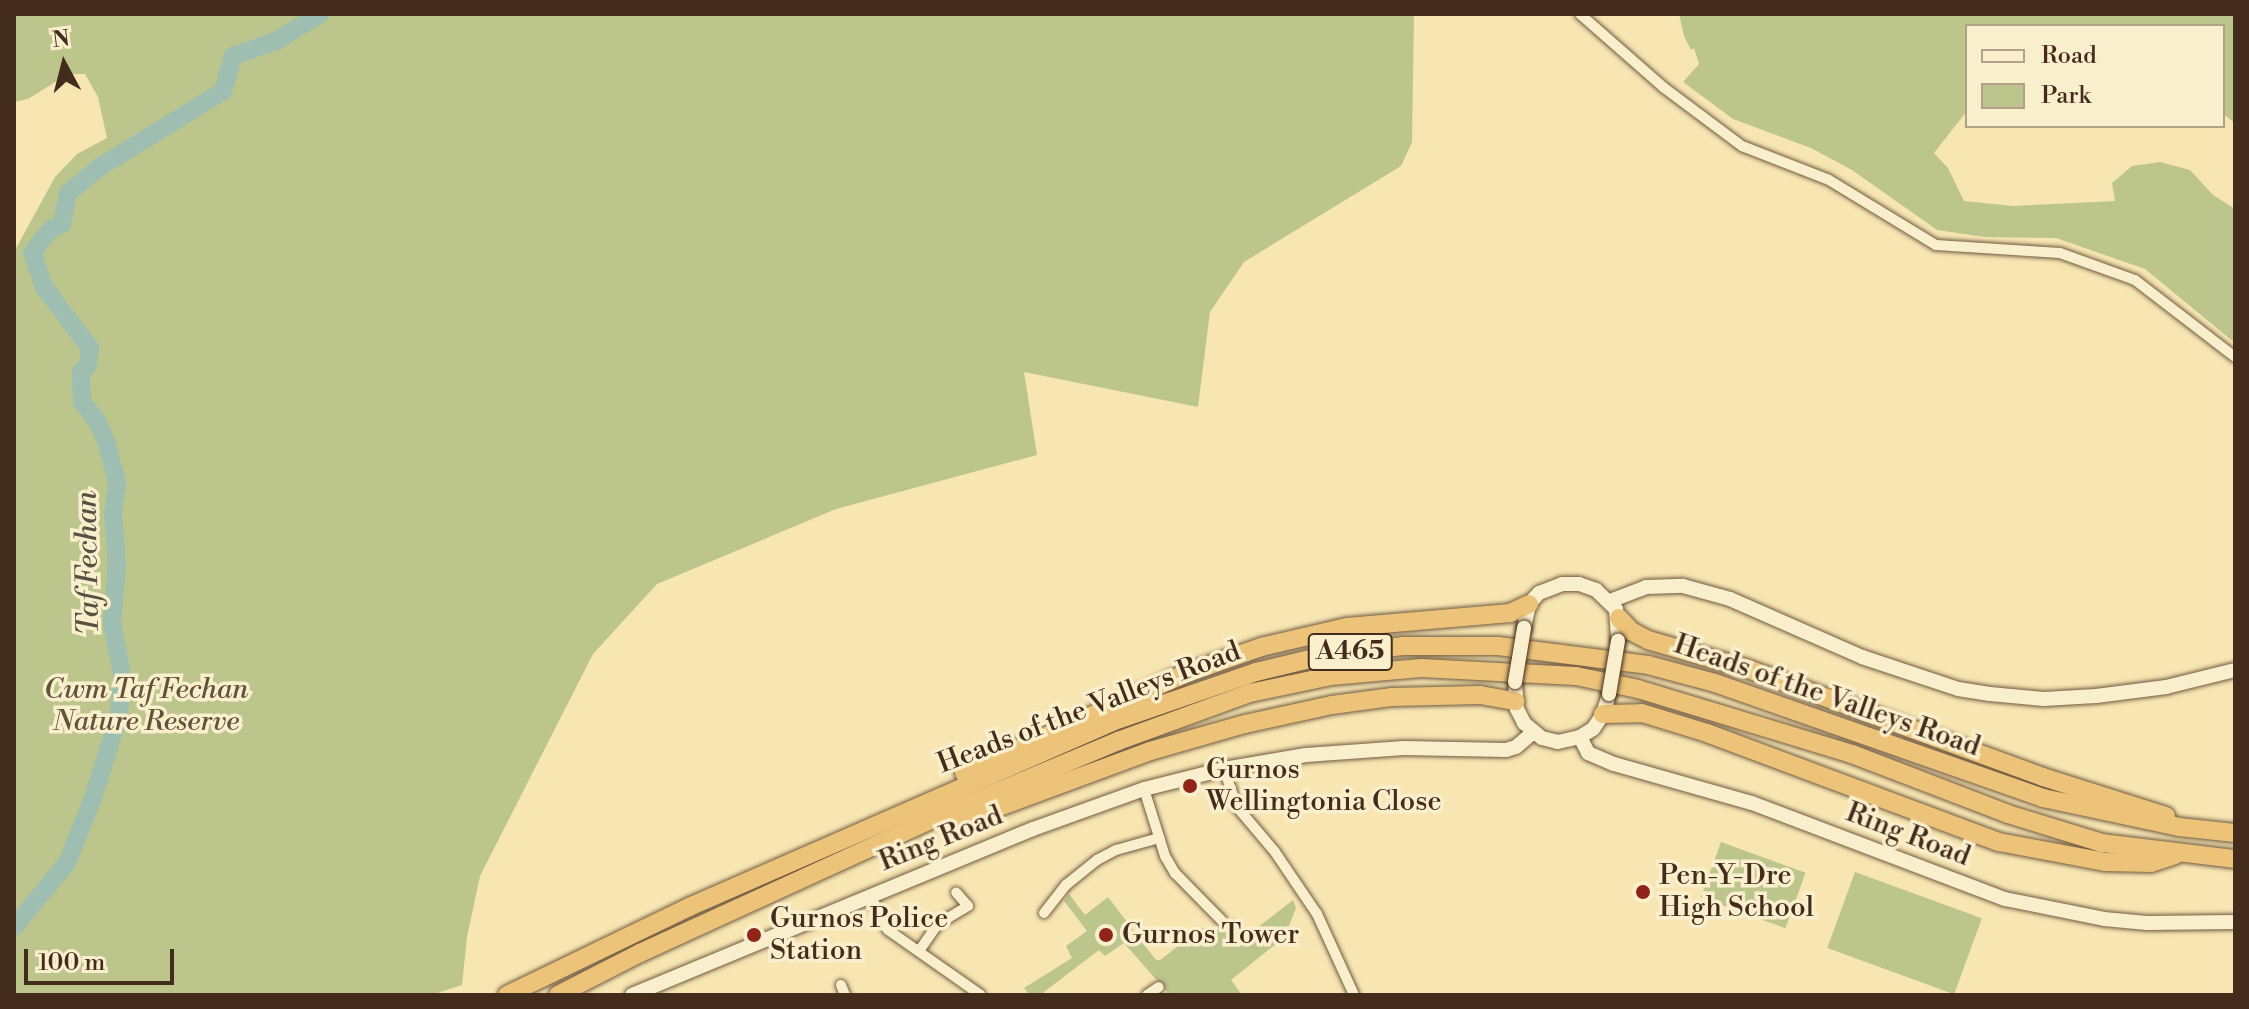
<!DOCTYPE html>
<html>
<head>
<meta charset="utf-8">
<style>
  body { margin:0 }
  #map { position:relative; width:2249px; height:1009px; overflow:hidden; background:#f7e6b2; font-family:"Libre Bodoni",serif }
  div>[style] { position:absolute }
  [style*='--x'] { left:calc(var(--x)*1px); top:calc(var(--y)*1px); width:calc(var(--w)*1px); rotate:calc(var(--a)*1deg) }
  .green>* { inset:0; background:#bcc58c; transform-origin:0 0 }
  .river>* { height:18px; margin:-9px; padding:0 9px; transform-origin:9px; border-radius:9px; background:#9ebeb1 }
  .roads { filter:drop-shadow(0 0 2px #715a42) drop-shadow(0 0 2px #715a42) }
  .street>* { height:10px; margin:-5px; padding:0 5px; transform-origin:5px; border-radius:5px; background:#faefcd }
  .secondary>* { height:14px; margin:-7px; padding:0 7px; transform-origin:7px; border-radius:7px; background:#faefcd }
  .highway>* { height:18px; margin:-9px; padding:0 9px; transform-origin:9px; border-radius:9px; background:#ecc379 }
  .bridges { filter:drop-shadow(0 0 2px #442c1d) drop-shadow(0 0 2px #442c1d) }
  .secondary-bridge>* { height:14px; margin:-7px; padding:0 7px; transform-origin:7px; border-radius:7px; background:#faefcd }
  .dots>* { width:22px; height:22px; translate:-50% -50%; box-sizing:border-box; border:4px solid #faefcd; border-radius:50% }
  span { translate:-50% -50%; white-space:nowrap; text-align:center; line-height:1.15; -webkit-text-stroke:7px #faefcd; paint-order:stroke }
  .shield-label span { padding:2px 6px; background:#faefcd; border:2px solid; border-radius:6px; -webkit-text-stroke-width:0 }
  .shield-label { font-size:26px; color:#442c1d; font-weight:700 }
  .park-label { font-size:28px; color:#625239; font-style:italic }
  .street-label { font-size:28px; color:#442c1d }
  .poi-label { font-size:28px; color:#442c1d }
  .left { translate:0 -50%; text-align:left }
  .water-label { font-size:30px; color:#5a5042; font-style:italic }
  .frame { position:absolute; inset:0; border:16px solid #442c1d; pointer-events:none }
  .legend { position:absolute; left:1965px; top:24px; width:260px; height:104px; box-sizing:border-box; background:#faefcd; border:2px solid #b1a187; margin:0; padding:10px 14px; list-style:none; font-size:24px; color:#442c1d }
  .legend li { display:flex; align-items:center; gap:16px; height:40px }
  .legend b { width:40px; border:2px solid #b1a187 }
  .north { position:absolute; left:24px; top:24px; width:80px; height:80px; -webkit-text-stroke:6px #faefcd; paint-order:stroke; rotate:353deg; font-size:22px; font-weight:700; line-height:32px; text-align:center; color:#442c1d }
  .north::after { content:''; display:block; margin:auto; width:28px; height:36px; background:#442c1d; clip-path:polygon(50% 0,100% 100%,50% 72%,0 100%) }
  .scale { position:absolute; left:24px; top:949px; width:150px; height:36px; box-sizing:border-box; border:4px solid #442c1d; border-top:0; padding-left:10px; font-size:24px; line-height:28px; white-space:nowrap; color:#442c1d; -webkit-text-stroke:6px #faefcd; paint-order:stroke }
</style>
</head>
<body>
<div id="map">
  <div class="green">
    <i style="clip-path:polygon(14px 14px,1414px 14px,1412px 142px,1401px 166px,1244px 262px,1210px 312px,1198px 407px,1024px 372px,1037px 455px,836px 509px,657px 584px,593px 654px,480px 876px,467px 937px,462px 985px,431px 995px,14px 995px,14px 252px,55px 177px,77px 154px,107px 138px,98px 97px,85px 74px,68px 74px,28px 99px,14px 102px)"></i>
    <i style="clip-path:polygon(1679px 14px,2235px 14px,2235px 123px,2223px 114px,2223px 26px,1967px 26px,1967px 111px,1934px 153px,1948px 168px,1964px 201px,2013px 206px,2115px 201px,2112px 183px,2132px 166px,2160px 162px,2190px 170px,2213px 195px,2235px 209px,2235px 343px,2145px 269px,2056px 238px,1985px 237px,1937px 230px,1852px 170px,1811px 148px,1733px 119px,1683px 82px,1699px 64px,1694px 48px,1691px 50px,1684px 36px)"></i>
    <i style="left:1721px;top:842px;width:90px;height:59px;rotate:20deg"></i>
    <i style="left:1855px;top:872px;width:135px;height:81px;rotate:20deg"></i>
    <i style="clip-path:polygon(1069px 894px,1085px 915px,1108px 897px,1156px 960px,1160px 960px,1202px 928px,1216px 931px,1234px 917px,1248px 935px,1293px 900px,1296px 908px,1289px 926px,1292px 931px,1231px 980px,1242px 995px,1164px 995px,1167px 992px,1124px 943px,1105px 956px,1099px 950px,1040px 995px,1030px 995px,1024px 988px,1072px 958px,1066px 946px,1087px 931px,1064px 901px)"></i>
  </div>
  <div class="river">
    <i style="--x:14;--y:927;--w:83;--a:-50.4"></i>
    <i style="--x:67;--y:863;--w:70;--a:-68.2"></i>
    <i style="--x:93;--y:798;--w:84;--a:-72.6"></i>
    <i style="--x:118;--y:718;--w:39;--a:-83"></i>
    <i style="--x:123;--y:679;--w:57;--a:-101.1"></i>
    <i style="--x:112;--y:623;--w:58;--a:-85.1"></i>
    <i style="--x:117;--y:565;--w:52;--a:-94.4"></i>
    <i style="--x:113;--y:513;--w:30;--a:-82"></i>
    <i style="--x:117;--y:483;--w:40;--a:-104.4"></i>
    <i style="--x:107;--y:444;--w:25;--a:-113"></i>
    <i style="--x:97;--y:421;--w:24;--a:-128"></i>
    <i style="--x:82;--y:402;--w:30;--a:-92"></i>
    <i style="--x:81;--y:372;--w:10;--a:-45"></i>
    <i style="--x:88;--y:365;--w:17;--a:-83"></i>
    <i style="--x:90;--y:348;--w:76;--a:-127"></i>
    <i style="--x:44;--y:287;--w:36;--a:-109"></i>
    <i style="--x:32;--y:253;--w:31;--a:-52"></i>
    <i style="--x:51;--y:229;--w:12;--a:-24"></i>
    <i style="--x:62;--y:224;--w:32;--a:-79"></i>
    <i style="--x:68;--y:193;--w:41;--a:-39.1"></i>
    <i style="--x:100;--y:167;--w:145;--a:-31.7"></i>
    <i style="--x:223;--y:91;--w:36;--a:-74"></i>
    <i style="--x:233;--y:56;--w:46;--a:-19.2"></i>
    <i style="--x:276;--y:41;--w:52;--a:-31.5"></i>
  </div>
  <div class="roads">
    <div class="street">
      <i style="--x:1580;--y:14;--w:111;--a:41.3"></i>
      <i style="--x:1663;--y:87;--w:99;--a:36.8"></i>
      <i style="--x:1742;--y:146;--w:93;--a:21.3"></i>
      <i style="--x:1829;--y:180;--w:125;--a:31.3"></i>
      <i style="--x:1936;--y:245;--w:124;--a:3.7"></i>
      <i style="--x:2060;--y:253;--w:80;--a:19.8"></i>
      <i style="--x:2135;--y:280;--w:126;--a:37.6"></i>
      <i style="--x:1224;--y:769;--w:40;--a:71.1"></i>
      <i style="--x:1237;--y:807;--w:59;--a:49.8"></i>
      <i style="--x:1275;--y:852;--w:75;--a:55.9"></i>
      <i style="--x:1317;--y:914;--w:89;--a:65.4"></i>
      <i style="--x:1144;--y:789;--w:70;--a:72.6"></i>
      <i style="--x:1165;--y:856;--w:20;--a:60"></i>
      <i style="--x:1175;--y:873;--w:67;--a:45.6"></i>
      <i style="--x:871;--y:897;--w:37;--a:63"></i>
      <i style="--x:888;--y:930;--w:113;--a:35"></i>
      <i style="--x:1044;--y:913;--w:36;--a:-52"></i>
      <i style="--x:1066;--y:885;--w:40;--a:-39"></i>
      <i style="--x:1097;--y:860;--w:21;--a:-28"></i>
      <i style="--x:1116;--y:850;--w:45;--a:-15.6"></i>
      <i style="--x:919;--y:951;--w:33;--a:-55"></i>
      <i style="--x:938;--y:924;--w:35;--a:-31"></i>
      <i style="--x:968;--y:906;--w:18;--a:-131"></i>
      <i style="--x:841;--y:985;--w:11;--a:68"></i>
      <i style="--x:1147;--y:995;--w:14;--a:-34"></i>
    </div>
    <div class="secondary">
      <i style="--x:1610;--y:601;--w:39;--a:-21"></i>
      <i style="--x:1646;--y:587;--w:37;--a:-2"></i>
      <i style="--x:1683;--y:586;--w:49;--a:15.5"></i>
      <i style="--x:1730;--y:599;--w:144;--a:23.7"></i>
      <i style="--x:1862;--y:657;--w:101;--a:18.4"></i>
      <i style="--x:1958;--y:689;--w:32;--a:9"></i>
      <i style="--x:1990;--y:694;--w:54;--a:5.3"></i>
      <i style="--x:2044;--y:699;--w:52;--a:-3.3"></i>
      <i style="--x:2096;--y:696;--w:71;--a:-7.3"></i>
      <i style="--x:2166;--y:687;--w:71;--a:-13.8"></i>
      <i style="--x:1524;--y:628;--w:25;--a:-78"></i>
      <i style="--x:1529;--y:604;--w:15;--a:-48"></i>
      <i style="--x:1539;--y:593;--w:25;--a:-21"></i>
      <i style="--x:1562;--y:584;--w:17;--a:0"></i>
      <i style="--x:1579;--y:584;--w:18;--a:19"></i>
      <i style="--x:1596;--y:590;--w:28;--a:44"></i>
      <i style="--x:1616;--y:609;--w:32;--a:86"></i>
      <i style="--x:1515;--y:682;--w:27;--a:86"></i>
      <i style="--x:1517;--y:709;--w:16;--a:63"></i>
      <i style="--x:1524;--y:723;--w:23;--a:40"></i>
      <i style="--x:1542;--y:738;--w:16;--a:14"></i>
      <i style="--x:1558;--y:742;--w:23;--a:-13"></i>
      <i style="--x:1580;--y:737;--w:15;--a:-32"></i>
      <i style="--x:1593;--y:729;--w:18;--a:-56"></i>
      <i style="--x:1603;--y:714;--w:21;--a:-73"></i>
      <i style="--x:1580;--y:737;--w:18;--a:63"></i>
      <i style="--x:1588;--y:753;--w:28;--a:23"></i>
      <i style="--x:1614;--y:764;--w:143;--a:15.8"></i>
      <i style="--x:1752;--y:803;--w:271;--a:20.8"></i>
      <i style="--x:2005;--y:899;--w:101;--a:11.4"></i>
      <i style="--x:2104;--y:919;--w:43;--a:5.3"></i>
      <i style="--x:2147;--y:923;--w:88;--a:-0.7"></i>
      <i style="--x:632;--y:995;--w:434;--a:-22.5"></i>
      <i style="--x:1033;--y:829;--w:118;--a:-19.8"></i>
      <i style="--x:1144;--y:789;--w:82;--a:-14"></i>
      <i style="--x:1224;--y:769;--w:83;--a:-9.7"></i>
      <i style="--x:1306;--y:755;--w:98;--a:-4.1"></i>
      <i style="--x:1404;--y:748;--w:102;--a:1.1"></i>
      <i style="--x:1506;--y:750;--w:10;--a:-17"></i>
      <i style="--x:1516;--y:747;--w:23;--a:-41"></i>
    </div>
    <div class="highway">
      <i style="--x:1619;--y:618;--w:18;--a:47"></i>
      <i style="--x:1631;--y:631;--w:19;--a:28"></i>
      <i style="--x:1648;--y:640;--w:104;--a:16.2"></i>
      <i style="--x:1748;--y:669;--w:314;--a:20.1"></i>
      <i style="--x:2043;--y:777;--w:129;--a:17.6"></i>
      <i style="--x:1603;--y:714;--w:39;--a:-1"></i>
      <i style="--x:1642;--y:713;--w:68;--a:17.1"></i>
      <i style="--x:1707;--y:733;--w:312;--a:20.5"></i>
      <i style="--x:1999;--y:842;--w:109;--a:10.6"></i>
      <i style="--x:2106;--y:862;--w:45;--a:1.3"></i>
      <i style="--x:2151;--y:863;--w:25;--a:-18"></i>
      <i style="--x:964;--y:773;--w:241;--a:-24.2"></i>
      <i style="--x:1184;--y:674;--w:82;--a:-19.3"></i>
      <i style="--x:1261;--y:647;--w:88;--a:-13.1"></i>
      <i style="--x:1347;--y:627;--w:164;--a:-4.9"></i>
      <i style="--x:1510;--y:613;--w:21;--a:-25"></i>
      <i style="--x:960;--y:815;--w:28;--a:-8"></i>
      <i style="--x:988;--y:811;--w:173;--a:-20.3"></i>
      <i style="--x:1150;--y:751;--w:99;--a:-15.9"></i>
      <i style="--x:1245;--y:724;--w:89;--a:-12.3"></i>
      <i style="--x:1332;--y:705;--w:61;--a:-7.6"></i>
      <i style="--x:1392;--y:697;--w:88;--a:-1.3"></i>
      <i style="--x:1480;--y:695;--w:36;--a:10"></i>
      <i style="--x:507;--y:995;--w:202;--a:-25.8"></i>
      <i style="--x:689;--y:907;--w:470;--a:-23.6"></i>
      <i style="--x:1120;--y:719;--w:144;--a:-19.1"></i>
      <i style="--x:1256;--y:672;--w:77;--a:-13.5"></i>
      <i style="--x:1331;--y:654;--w:72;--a:-6.3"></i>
      <i style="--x:1403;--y:646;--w:95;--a:0"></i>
      <i style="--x:1498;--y:646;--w:151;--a:7.2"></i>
      <i style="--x:1648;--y:665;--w:69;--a:15"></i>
      <i style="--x:1715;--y:683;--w:348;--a:19.3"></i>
      <i style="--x:2043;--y:798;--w:139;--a:12"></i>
      <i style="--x:2179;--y:827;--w:56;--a:6.1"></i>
      <i style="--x:558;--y:995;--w:92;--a:-27.1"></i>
      <i style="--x:640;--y:953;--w:324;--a:-24.6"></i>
      <i style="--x:935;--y:818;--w:199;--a:-22.8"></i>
      <i style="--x:1118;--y:741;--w:140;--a:-20"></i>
      <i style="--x:1250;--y:693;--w:83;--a:-11.9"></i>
      <i style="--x:1331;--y:676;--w:90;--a:-5.1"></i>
      <i style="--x:1421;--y:668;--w:155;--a:3"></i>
      <i style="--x:1576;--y:676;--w:63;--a:11.8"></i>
      <i style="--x:1638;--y:689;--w:224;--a:16.9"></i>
      <i style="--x:1852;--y:754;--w:167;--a:21"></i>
      <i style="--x:2008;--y:814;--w:98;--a:17.1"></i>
      <i style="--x:2102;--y:843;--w:134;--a:6.9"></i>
    </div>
  </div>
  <div class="bridges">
    <div class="secondary-bridge">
      <i style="--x:1515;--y:682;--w:55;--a:-80.5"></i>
      <i style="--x:1609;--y:694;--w:54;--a:-80.4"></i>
    </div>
  </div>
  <div class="dots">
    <i style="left:1190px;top:786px;background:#8f2418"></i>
    <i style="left:1643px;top:892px;background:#8f2418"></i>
    <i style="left:754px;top:935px;background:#8f2418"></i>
    <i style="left:1106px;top:935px;background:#8f2418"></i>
  </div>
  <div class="shield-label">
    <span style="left:1350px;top:652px">A465</span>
  </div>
  <div class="park-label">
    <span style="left:146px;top:706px">Cwm Taf Fechan<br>Nature Reserve</span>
  </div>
  <div class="street-label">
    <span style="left:1827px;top:696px;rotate:19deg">Heads of the Valleys Road</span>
    <span style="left:1089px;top:708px;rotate:-21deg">Heads of the Valleys Road</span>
    <span style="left:1908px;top:835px;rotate:21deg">Ring Road</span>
    <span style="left:941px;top:839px;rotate:-22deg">Ring Road</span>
  </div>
  <div class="poi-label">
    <span class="left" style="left:1206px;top:786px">Gurnos<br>Wellingtonia Close</span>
    <span class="left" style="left:1659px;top:892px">Pen-Y-Dre<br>High School</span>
    <span class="left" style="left:770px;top:935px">Gurnos Police<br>Station</span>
    <span class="left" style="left:1122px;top:935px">Gurnos Tower</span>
  </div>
  <div class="water-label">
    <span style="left:88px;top:563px;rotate:-91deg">Taf Fechan</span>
  </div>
  <div class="frame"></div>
  <ul class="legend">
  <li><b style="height:10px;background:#faefcd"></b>Road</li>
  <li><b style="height:22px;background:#bcc58c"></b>Park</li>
  </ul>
  <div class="north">N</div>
  <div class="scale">100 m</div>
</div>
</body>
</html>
